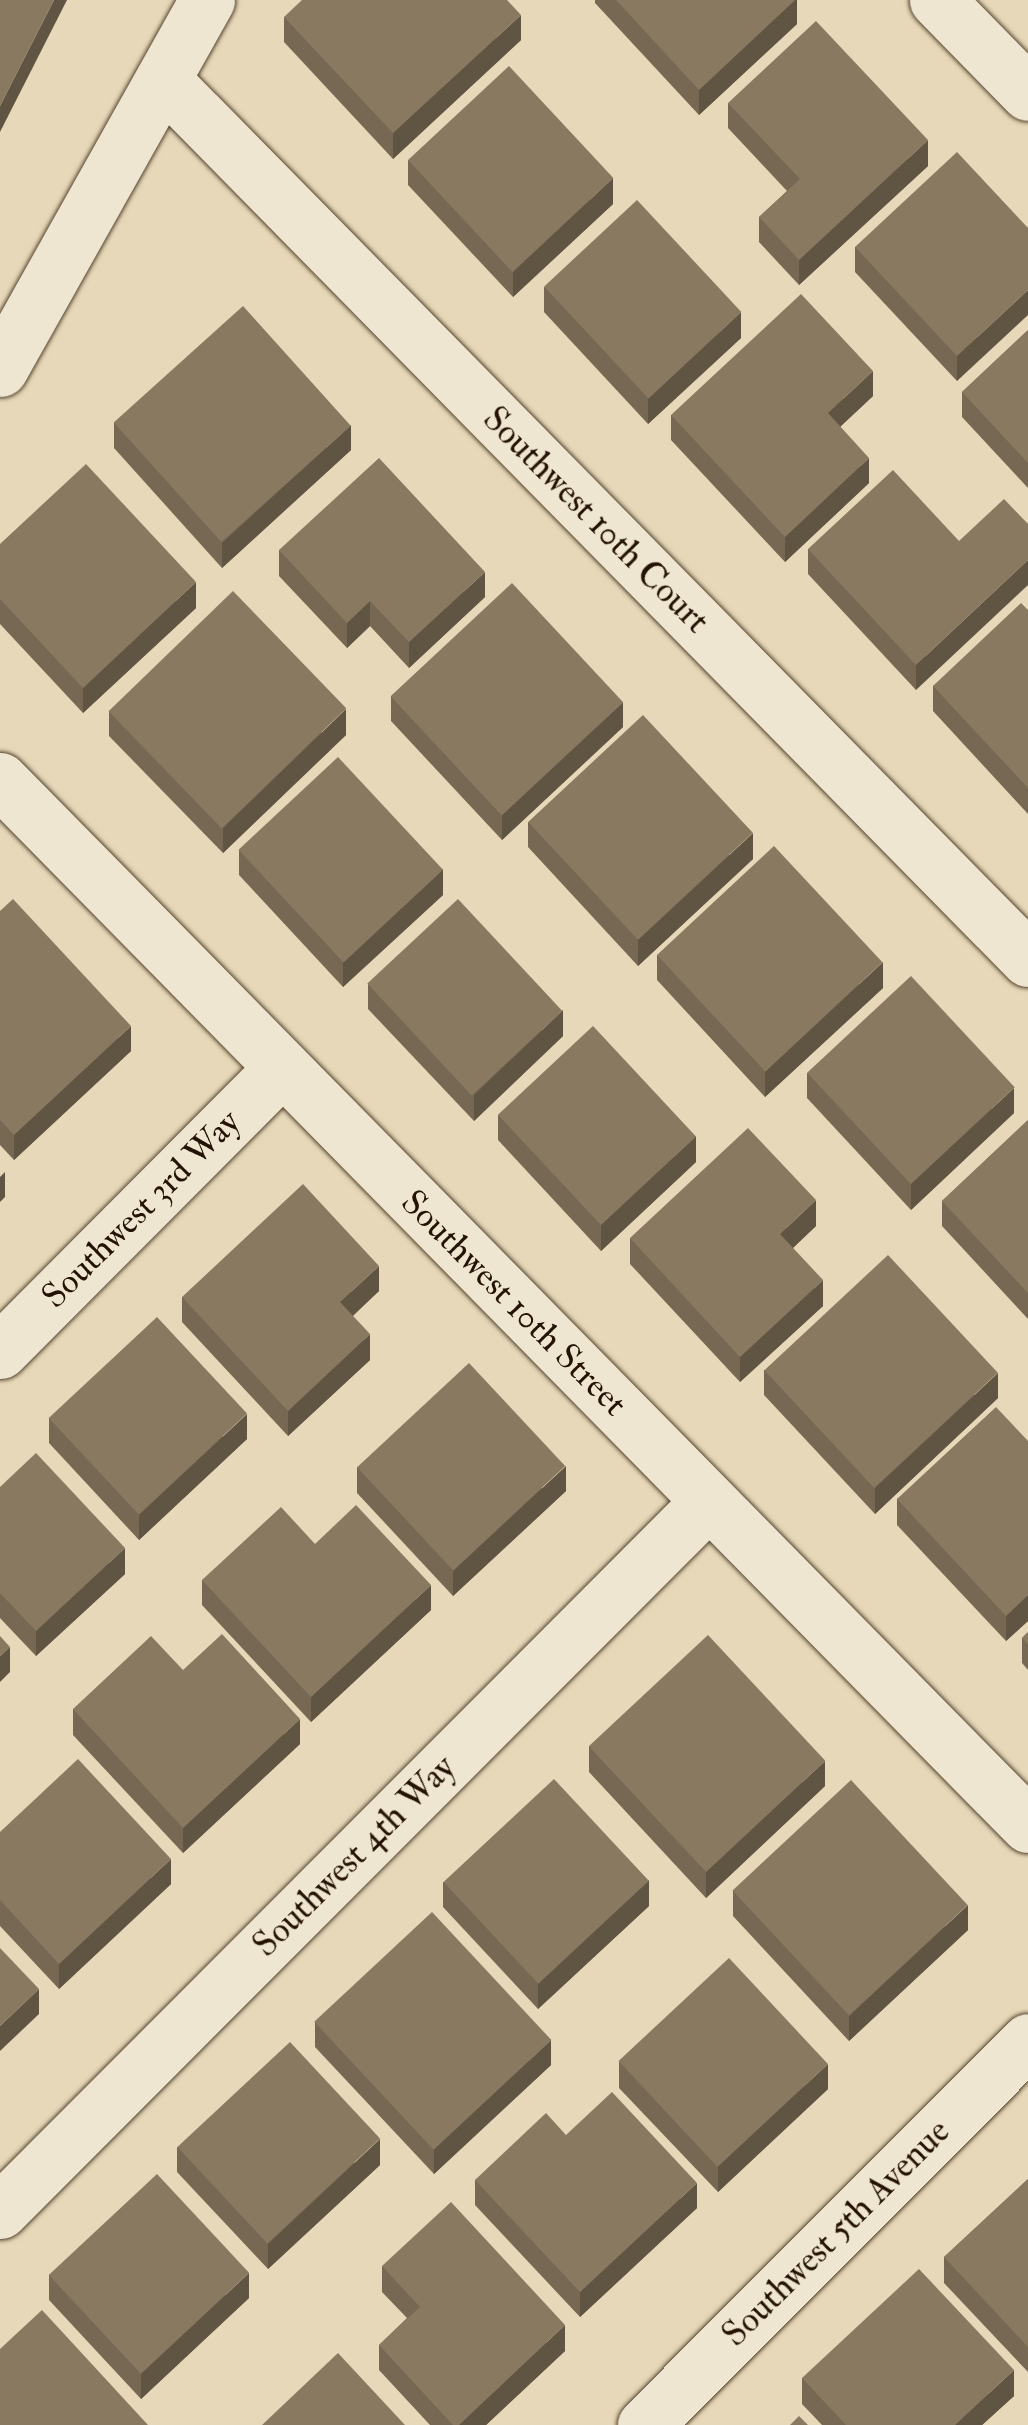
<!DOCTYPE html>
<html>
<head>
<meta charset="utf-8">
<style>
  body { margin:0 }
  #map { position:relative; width:1028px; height:2425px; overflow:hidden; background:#e7d8b9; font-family:"IM FELL Double Pica",serif }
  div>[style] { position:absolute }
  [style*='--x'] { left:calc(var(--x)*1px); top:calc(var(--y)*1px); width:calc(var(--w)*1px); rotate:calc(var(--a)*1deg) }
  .roads { filter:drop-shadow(0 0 2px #55442e) drop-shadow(0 0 2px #55442e) }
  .street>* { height:55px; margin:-27.5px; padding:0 27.5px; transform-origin:27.5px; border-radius:27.5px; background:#efe6d2 }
  .wall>* { inset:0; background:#766853 }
  .shaded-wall>* { inset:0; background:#605543 }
  .building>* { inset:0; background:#897960; transform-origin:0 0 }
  span { translate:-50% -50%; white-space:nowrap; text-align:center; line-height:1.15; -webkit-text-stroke:8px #efe6d2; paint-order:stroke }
  .street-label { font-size:35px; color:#241300 }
</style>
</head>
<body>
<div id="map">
  <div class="roads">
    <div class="street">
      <i style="--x:937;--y:0;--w:130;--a:45.6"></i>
      <i style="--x:164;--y:81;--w:1232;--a:45.46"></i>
      <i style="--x:0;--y:369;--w:423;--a:-60.7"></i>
      <i style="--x:0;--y:780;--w:1466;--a:45.47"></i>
      <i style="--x:0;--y:1351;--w:400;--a:-45.1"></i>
      <i style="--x:0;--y:2211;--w:1003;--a:-45.04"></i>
      <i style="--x:645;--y:2425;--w:542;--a:-45.07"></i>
    </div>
  </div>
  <div class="wall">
    <i style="clip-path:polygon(595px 0,797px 0,797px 24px,699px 115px,595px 3px)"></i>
    <i style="clip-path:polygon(284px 17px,521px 40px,393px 159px,284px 42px)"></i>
    <i style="clip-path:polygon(728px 103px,928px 166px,799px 285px,759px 242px,759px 217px,787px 191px,728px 128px)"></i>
    <i style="clip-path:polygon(408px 160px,613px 204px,513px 297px,408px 185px)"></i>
    <i style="clip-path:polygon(1028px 228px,957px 381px,855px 272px,855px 247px)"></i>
    <i style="clip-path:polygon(544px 287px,741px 338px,648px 424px,544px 312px)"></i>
    <i style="clip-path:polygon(1028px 330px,1028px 488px,962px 417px,962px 392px)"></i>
    <i style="clip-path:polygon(873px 396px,840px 427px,869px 483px,785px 562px,671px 440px,671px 415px)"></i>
    <i style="clip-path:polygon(114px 423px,351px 450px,222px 568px,114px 448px)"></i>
    <i style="clip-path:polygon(959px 541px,916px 690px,808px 574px,808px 549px)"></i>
    <i style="clip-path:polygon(0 544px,196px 608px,83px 713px,0 624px)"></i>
    <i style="clip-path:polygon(279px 550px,485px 597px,409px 668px,370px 626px,347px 648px,279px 576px)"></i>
    <i style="clip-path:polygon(1028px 610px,1028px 814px,933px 711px,933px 686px)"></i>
    <i style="clip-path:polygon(391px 696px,623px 727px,502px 840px,391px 721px)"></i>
    <i style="clip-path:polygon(109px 711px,346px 735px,223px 853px,109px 736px)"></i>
    <i style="clip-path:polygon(528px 822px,753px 859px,638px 966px,528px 847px)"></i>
    <i style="clip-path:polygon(239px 850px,443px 895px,343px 987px,239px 875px)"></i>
    <i style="clip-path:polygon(0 911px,131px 1051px,14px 1160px,0 1145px)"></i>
    <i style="clip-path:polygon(657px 955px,883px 988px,765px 1097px,657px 980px)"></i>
    <i style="clip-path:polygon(368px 984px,563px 1036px,474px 1121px,368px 1009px)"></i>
    <i style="clip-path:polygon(807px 1073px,1014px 1113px,911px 1210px,807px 1098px)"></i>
    <i style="clip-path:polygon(498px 1115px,696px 1162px,601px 1251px,498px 1140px)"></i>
    <i style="clip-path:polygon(1028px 1120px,1028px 1319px,942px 1226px,942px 1201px)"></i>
    <i style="clip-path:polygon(816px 1226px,793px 1248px,823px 1306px,740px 1382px,630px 1264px,630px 1238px)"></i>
    <i style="clip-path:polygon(379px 1291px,353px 1316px,370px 1360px,288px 1436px,182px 1322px,182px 1297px)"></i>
    <i style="clip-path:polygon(764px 1370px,998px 1398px,875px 1514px,764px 1395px)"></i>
    <i style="clip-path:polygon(49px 1418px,247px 1439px,139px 1540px,49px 1443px)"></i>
    <i style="clip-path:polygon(1028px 1441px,1028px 1621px,1006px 1641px,897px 1525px,897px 1499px)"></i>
    <i style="clip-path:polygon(357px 1467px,566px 1491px,453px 1596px,357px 1493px)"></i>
    <i style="clip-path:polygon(0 1487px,125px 1574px,36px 1656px,0 1618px)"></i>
    <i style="clip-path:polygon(315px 1544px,431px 1610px,311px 1722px,202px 1605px,202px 1580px)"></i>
    <i style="clip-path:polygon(1028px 1632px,1028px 1670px,1022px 1663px,1022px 1638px)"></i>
    <i style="clip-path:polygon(183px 1670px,300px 1744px,183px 1853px,73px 1735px,73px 1709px)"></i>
    <i style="clip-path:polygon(589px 1746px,825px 1786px,706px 1898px,589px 1772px)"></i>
    <i style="clip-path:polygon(0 1832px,171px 1884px,59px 1989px,0 1926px)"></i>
    <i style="clip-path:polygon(443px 1882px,649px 1906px,538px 2009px,443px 1907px)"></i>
    <i style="clip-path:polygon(733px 1891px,968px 1930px,849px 2041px,733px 1916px)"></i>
    <i style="clip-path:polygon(315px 2022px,551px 2065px,434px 2174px,315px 2047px)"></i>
    <i style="clip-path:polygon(619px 2062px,828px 2089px,718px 2192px,619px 2088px)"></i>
    <i style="clip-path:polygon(566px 2135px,697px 2208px,580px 2317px,475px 2205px,475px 2180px)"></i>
    <i style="clip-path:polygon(177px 2147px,380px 2165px,268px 2269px,177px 2172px)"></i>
    <i style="clip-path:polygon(1028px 2179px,1028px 2372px,944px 2283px,944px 2257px)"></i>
    <i style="clip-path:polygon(382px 2266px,565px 2351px,486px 2425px,430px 2425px,379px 2370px,379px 2345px,407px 2318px,382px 2292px)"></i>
    <i style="clip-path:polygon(49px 2275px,249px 2298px,141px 2399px,49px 2300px)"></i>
    <i style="clip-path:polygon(802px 2378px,1014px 2396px,982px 2425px,822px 2425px,802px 2404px)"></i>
  </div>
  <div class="shaded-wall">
    <i style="clip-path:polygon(54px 0,67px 0,0 132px,0 106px)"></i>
    <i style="clip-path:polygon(795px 0,797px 0,797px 24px,699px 115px,699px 90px)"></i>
    <i style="clip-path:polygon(521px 15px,521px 40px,393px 159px,393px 133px)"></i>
    <i style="clip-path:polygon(928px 140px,928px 166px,799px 285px,799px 260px)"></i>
    <i style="clip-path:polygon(613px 178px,613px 204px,513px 297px,513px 272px)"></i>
    <i style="clip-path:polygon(1028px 290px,1028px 315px,957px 381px,957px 356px)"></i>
    <i style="clip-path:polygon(741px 312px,741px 338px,648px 424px,648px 399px)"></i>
    <i style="clip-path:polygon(873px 371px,873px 396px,828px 438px,828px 413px)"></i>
    <i style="clip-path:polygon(351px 425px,351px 450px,222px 568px,222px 543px)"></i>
    <i style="clip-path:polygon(869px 458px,869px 483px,785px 562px,785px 537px)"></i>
    <i style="clip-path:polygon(1028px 560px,1028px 585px,916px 690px,916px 665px)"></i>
    <i style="clip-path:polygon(485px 572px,485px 597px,409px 668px,409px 642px)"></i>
    <i style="clip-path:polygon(196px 582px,196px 608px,83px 713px,83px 688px)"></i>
    <i style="clip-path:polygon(370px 601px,370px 626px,347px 648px,347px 623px)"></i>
    <i style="clip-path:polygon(623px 702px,623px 727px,502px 840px,502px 814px)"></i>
    <i style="clip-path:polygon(346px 709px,346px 735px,223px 853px,223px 828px)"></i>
    <i style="clip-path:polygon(753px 833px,753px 859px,638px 966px,638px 940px)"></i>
    <i style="clip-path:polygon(443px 869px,443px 895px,343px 987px,343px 962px)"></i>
    <i style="clip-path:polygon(883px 962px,883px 988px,765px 1097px,765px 1072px)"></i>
    <i style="clip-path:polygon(563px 1010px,563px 1036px,474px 1121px,474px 1095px)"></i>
    <i style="clip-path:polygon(131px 1026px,131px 1051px,14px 1160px,14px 1135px)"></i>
    <i style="clip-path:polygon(1014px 1088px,1014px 1113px,911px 1210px,911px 1184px)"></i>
    <i style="clip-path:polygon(696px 1136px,696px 1162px,601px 1251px,601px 1225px)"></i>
    <i style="clip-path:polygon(5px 1172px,5px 1197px,0 1202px,0 1177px)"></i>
    <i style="clip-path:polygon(816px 1200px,816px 1226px,780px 1260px,780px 1234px)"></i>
    <i style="clip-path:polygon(379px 1266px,379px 1291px,340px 1327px,340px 1302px)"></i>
    <i style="clip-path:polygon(823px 1280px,823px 1306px,740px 1382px,740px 1357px)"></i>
    <i style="clip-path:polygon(370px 1334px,370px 1360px,288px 1436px,288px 1411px)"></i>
    <i style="clip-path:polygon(998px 1373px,998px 1398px,875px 1514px,875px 1488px)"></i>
    <i style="clip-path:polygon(247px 1414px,247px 1439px,139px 1540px,139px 1515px)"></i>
    <i style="clip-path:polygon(566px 1466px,566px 1491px,453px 1596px,453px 1571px)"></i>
    <i style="clip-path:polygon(125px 1548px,125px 1574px,36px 1656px,36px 1631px)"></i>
    <i style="clip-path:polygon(431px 1585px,431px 1610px,311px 1722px,311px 1697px)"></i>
    <i style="clip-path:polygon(1028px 1595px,1028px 1621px,1006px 1641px,1006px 1616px)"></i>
    <i style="clip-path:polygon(10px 1647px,10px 1672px,0 1682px,0 1656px)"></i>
    <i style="clip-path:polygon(300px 1719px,300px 1744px,183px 1853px,183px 1828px)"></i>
    <i style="clip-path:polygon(825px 1761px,825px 1786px,706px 1898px,706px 1872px)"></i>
    <i style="clip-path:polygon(171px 1859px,171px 1884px,59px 1989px,59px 1964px)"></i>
    <i style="clip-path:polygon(649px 1880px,649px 1906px,538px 2009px,538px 1983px)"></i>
    <i style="clip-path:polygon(968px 1905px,968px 1930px,849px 2041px,849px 2016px)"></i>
    <i style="clip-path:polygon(39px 1989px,39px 2014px,0 2051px,0 2026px)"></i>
    <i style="clip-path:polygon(551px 2040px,551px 2065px,434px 2174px,434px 2149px)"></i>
    <i style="clip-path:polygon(828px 2064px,828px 2089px,718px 2192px,718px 2166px)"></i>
    <i style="clip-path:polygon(380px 2139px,380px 2165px,268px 2269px,268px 2244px)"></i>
    <i style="clip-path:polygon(697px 2183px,697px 2208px,580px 2317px,580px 2292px)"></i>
    <i style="clip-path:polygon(249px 2273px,249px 2298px,141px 2399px,141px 2374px)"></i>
    <i style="clip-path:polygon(565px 2325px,565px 2351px,486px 2425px,459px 2425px)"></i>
    <i style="clip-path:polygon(1014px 2370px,1014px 2396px,982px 2425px,955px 2425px)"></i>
  </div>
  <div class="building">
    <i style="clip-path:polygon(0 0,54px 0,0 106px)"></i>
    <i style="clip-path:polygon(302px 0,507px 0,521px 15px,393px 133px,284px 17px)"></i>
    <i style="clip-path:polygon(616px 0,795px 0,699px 90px)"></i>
    <i style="clip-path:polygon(816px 21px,928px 140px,799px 260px,759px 217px,800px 179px,728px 103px)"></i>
    <i style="left:509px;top:66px;width:153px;height:138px;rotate:47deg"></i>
    <i style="clip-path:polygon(957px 152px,1028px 228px,1028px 290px,957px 356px,855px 247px)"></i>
    <i style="left:637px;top:200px;width:153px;height:127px;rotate:47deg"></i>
    <i style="clip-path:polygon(801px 294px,873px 371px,828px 413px,869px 458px,785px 537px,671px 415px)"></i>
    <i style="left:243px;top:306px;width:161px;height:174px;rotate:48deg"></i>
    <i style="clip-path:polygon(1028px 330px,1028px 463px,962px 392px)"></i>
    <i style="clip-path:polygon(379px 458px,485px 572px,409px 642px,370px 601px,347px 623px,279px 550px)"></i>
    <i style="clip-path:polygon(86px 464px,196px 582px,83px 688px,0 599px,0 544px)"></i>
    <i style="clip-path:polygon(893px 470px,959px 541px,1004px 499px,1028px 524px,1028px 560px,916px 665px,808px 549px)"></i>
    <i style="left:512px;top:583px;width:163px;height:166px;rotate:47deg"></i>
    <i style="left:233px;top:591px;width:163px;height:173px;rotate:46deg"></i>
    <i style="clip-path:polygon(1021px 603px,1028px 610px,1028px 788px,933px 686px)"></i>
    <i style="left:643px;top:715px;width:161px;height:157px;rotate:47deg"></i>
    <i style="left:338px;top:757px;width:154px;height:136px;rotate:47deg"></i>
    <i style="left:774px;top:846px;width:159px;height:160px;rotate:47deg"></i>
    <i style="clip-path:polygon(13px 899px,131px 1026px,14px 1135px,0 1120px,0 911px)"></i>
    <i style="left:458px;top:899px;width:153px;height:124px;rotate:47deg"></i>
    <i style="left:911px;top:976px;width:152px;height:142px;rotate:47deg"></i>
    <i style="left:593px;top:1026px;width:151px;height:130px;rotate:47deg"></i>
    <i style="clip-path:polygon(1028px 1120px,1028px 1293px,942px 1201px)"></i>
    <i style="clip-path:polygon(748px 1128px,816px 1200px,780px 1234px,823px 1280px,740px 1357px,630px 1238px)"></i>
    <i style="clip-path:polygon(303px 1184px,379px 1266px,340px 1302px,370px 1334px,288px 1411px,182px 1297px)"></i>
    <i style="left:888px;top:1255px;width:161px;height:169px;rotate:47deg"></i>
    <i style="left:157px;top:1317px;width:132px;height:148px;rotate:47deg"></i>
    <i style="left:469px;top:1363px;width:141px;height:153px;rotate:47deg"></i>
    <i style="clip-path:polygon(996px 1407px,1028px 1441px,1028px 1595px,1006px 1616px,897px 1499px)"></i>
    <i style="clip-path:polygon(36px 1453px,125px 1548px,36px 1631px,0 1593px,0 1487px)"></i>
    <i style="clip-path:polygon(356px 1505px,431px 1585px,311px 1697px,202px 1580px,281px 1507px,315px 1544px)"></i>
    <i style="clip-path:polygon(1028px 1632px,1028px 1644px,1022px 1638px)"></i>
    <i style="clip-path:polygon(222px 1634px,300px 1719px,183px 1828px,73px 1709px,151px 1636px,183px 1670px)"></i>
    <i style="left:708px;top:1635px;width:172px;height:163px;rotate:47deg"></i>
    <i style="clip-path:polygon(0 1636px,10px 1647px,0 1656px)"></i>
    <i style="clip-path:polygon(78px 1759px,171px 1859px,59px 1964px,0 1900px,0 1832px)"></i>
    <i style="left:554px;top:1779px;width:139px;height:151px;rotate:47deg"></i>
    <i style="left:851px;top:1780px;width:171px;height:162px;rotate:47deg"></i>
    <i style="left:432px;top:1912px;width:175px;height:161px;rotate:47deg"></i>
    <i style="clip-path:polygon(0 1948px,39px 1989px,0 2026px)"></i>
    <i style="left:729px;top:1958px;width:145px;height:151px;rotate:47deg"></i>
    <i style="left:290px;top:2042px;width:132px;height:154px;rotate:47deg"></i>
    <i style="clip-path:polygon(612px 2092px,697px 2183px,580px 2292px,475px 2180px,546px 2113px,566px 2135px)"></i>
    <i style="left:157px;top:2174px;width:135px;height:148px;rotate:47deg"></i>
    <i style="clip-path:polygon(1028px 2179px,1028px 2347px,944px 2257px)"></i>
    <i style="clip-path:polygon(451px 2202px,565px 2325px,459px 2425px,453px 2425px,379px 2345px,420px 2307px,382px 2266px)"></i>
    <i style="clip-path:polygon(919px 2269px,1014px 2370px,955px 2425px,846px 2425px,802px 2378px)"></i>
    <i style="clip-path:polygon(42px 2310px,148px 2425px,0 2425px,0 2349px)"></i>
    <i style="clip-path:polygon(338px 2353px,405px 2425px,262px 2425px)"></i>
    <i style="clip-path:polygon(799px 2416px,808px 2425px,790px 2425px)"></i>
  </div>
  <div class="street-label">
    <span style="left:596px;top:520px;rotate:45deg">Southwest 10th Court</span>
    <span style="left:141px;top:1209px;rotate:-45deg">Southwest 3rd Way</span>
    <span style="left:514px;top:1303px;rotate:45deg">Southwest 10th Street</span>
    <span style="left:354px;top:1856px;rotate:-45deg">Southwest 4th Way</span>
    <span style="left:836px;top:2233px;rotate:-45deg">Southwest 5th Avenue</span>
  </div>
</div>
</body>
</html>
